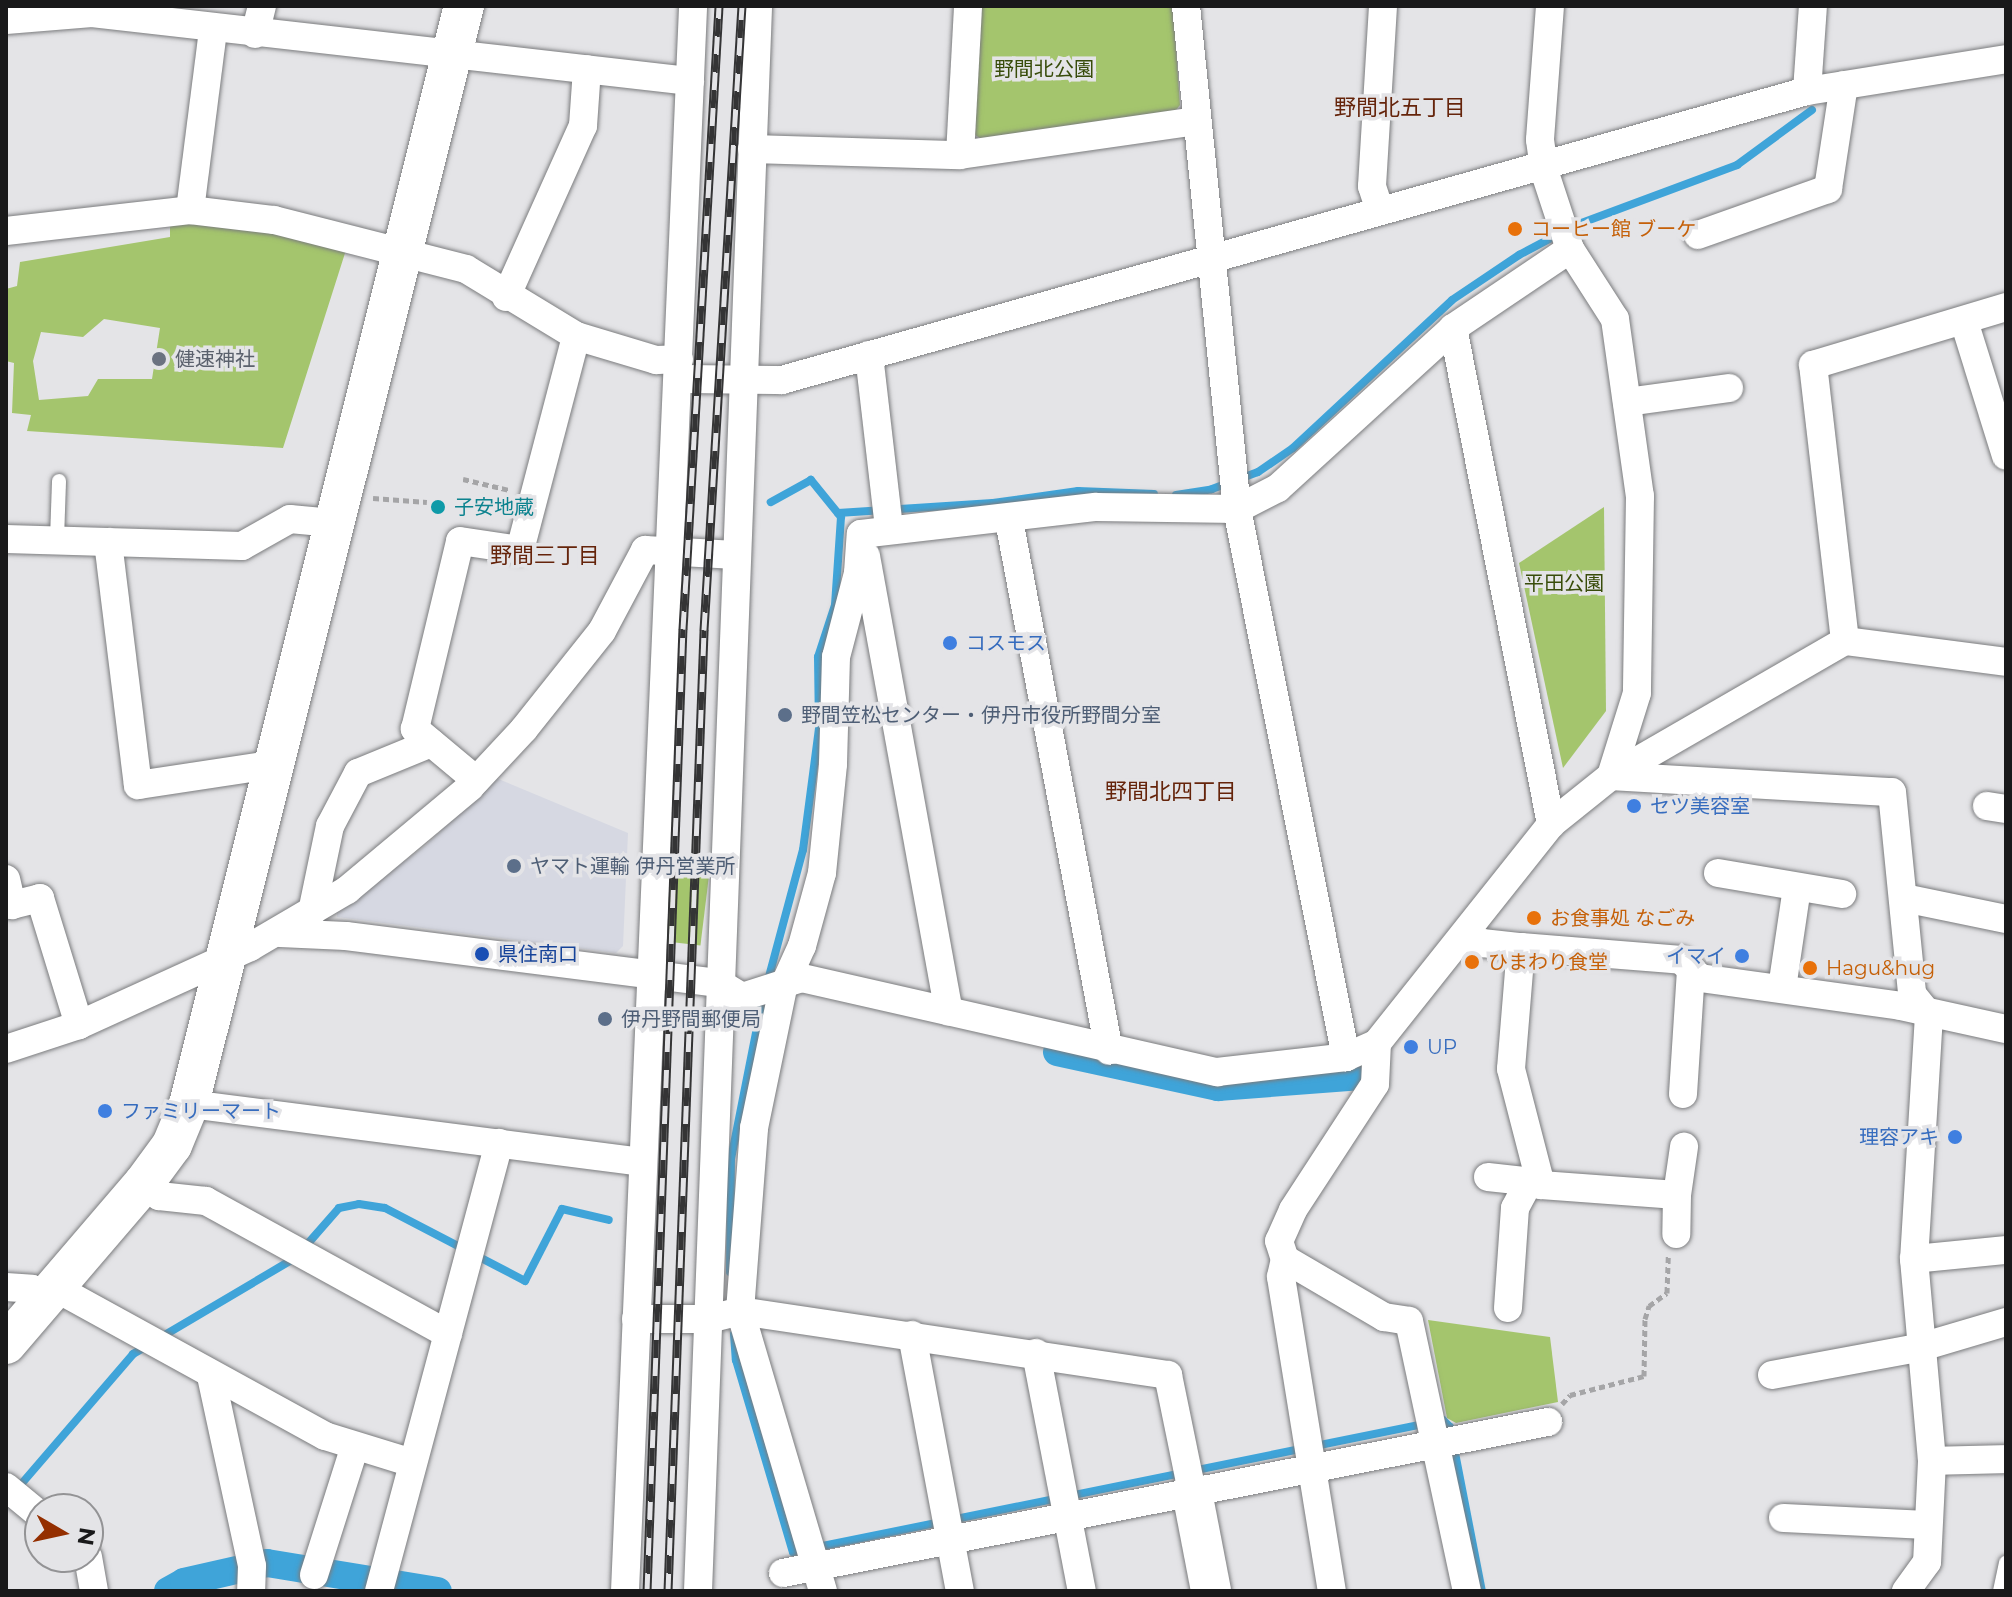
<!DOCTYPE html>
<html>
<head>
<meta charset="utf-8">
<style>
  body { margin:0 }
  #map { position:relative; width:2012px; height:1597px; overflow:hidden; background:#e4e4e7; font-family:Montserrat,"Noto Sans JP",sans-serif }
  div>[style] { position:absolute }
  [style*='--x'] { left:calc(var(--x)*1px); top:calc(var(--y)*1px); width:calc(var(--w)*1px); rotate:calc(var(--a)*1deg) }
  .built>* { inset:0; background:#d6d8e2 }
  .green>* { inset:0; background:#a4c56d; transform-origin:0 0 }
  .stream>* { height:8px; margin:-4px; padding:0 4px; transform-origin:4px; border-radius:4px; background:#3fa4d9 }
  .canal>* { height:28px; margin:-14px; padding:0 14px; transform-origin:14px; border-radius:14px; background:#3fa4d9 }
  .path>* { height:5px; margin-top:-2.5px; transform-origin:0; background:repeating-linear-gradient(90deg,#a5a5a7 0 6px,transparent 0 10px) }
  .roads { filter:drop-shadow(0 0 2px #7b7c7e) drop-shadow(0 0 2px #7b7c7e) }
  .lane>* { height:14px; margin:-7px; padding:0 7px; transform-origin:7px; border-radius:7px; background:#fff }
  .street>* { height:28px; margin:-14px; padding:0 14px; transform-origin:14px; border-radius:14px; background:#fff }
  .secondary>* { height:40px; margin:-20px; padding:0 20px; transform-origin:20px; border-radius:20px; background:#fff }
  .rail>* { height:9px; margin-top:-4.5px; transform-origin:0; background:repeating-linear-gradient(90deg,#e4e4e7 0 18px,#343435 0 36px); box-sizing:border-box; border-block:2px solid #343435 }
  .dots>* { width:22px; height:22px; translate:-50% -50%; box-sizing:border-box; border:4px solid #e4e4e7; border-radius:50% }
  span { translate:-50% -50%; white-space:nowrap; text-align:center; line-height:1.15; -webkit-text-stroke:7px #e4e4e7; paint-order:stroke }
  .park-label { font-size:20px; color:#384c0a }
  .food-label { font-size:20px; color:#c56008 }
  .left { translate:0 -50%; text-align:left }
  .worship-label { font-size:20px; color:#5b616d }
  .culture-label { font-size:20px; color:#0d838f }
  .shop-label { font-size:20px; color:#366cbe }
  .right { translate:-100% -50%; text-align:right }
  .service-label { font-size:20px; color:#4e5e75 }
  .transit-label { font-size:20px; color:#164399 }
  .neighbourhood-label { font-size:22px; color:#65240b }
  .frame { position:absolute; inset:0; border:8px solid #19191a; pointer-events:none }
  .north { position:absolute; left:24px; top:1493px; width:80px; height:80px; box-sizing:border-box; background:#e4e4e7; border:2px solid #939395; border-radius:50%; rotate:99deg; font-size:22px; font-weight:700; line-height:32px; text-align:center; color:#19191a }
  .north::after { content:''; display:block; margin:auto; width:28px; height:36px; background:#942f00; clip-path:polygon(50% 0,100% 100%,50% 72%,0 100%) }
</style>
</head>
<body>
<div id="map">
  <div class="built">
    <i style="clip-path:polygon(496px 778px,628px 833px,623px 946px,616px 953px,337px 917px,337px 911px,425px 846px)"></i>
  </div>
  <div class="green">
    <i style="clip-path:polygon(981px 6px,1173px 6px,1180px 105px,1173px 114px,985px 141px,975px 135px)"></i>
    <i style="clip-path:polygon(evenodd,189px 221px,267px 231px,346px 250px,283px 448px,27px 431px,31px 415px,12px 413px,14px 363px,6px 361px,6px 289px,17px 286px,20px 262px,170px 237px,170px 223px,189px 221px,104px 319px,160px 328px,152px 379px,98px 379px,88px 396px,39px 400px,33px 361px,41px 332px,83px 337px,104px 319px)"></i>
    <i style="clip-path:polygon(1604px 507px,1606px 711px,1563px 768px,1519px 563px)"></i>
    <i style="left:668px;top:865px;width:42px;height:76px;rotate:7deg"></i>
    <i style="clip-path:polygon(1428px 1320px,1550px 1337px,1558px 1402px,1456px 1423px,1447px 1418px)"></i>
  </div>
  <div class="stream">
    <i style="--x:1176;--y:495;--w:36;--a:-9"></i>
    <i style="--x:1212;--y:489;--w:49;--a:-20.3"></i>
    <i style="--x:1258;--y:472;--w:42;--a:-34.4"></i>
    <i style="--x:1293;--y:448;--w:217;--a:-42.9"></i>
    <i style="--x:1452;--y:300;--w:81;--a:-33.9"></i>
    <i style="--x:1519;--y:255;--w:64;--a:-27.8"></i>
    <i style="--x:1576;--y:225;--w:172;--a:-20.4"></i>
    <i style="--x:1737;--y:165;--w:93;--a:-36.3"></i>
    <i style="--x:838;--y:513;--w:155;--a:-3.7"></i>
    <i style="--x:993;--y:503;--w:86;--a:-8"></i>
    <i style="--x:1078;--y:491;--w:76;--a:2.3"></i>
    <i style="--x:767;--y:984;--w:139;--a:-75"></i>
    <i style="--x:803;--y:850;--w:122;--a:-82.5"></i>
    <i style="--x:819;--y:729;--w:72;--a:-90.8"></i>
    <i style="--x:818;--y:657;--w:55;--a:-71.9"></i>
    <i style="--x:835;--y:605;--w:88;--a:-86.1"></i>
    <i style="--x:841;--y:517;--w:48;--a:-129"></i>
    <i style="--x:811;--y:480;--w:46;--a:151.2"></i>
    <i style="--x:304;--y:1248;--w:53;--a:-48.8"></i>
    <i style="--x:339;--y:1208;--w:20;--a:-11"></i>
    <i style="--x:359;--y:1204;--w:26;--a:9"></i>
    <i style="--x:385;--y:1208;--w:158;--a:27.5"></i>
    <i style="--x:525;--y:1281;--w:81;--a:-62.8"></i>
    <i style="--x:562;--y:1209;--w:48;--a:13.2"></i>
    <i style="--x:730;--y:1272;--w:113;--a:-89.5"></i>
    <i style="--x:731;--y:1159;--w:165;--a:-78.8"></i>
    <i style="--x:734;--y:1334;--w:26;--a:86"></i>
    <i style="--x:736;--y:1360;--w:200;--a:73.5"></i>
    <i style="--x:793;--y:1552;--w:663;--a:-11.48"></i>
    <i style="--x:1443;--y:1420;--w:10;--a:45"></i>
    <i style="--x:1450;--y:1427;--w:167;--a:79"></i>
    <i style="--x:158;--y:1339;--w:159;--a:-30.6"></i>
    <i style="--x:17;--y:1489;--w:178;--a:-49.3"></i>
    <i style="--x:133;--y:1354;--w:16;--a:-30"></i>
  </div>
  <div class="canal">
    <i style="--x:1057;--y:1052;--w:165;--a:12.3"></i>
    <i style="--x:1218;--y:1087;--w:144;--a:-4.4"></i>
    <i style="--x:168;--y:1591;--w:18;--a:-29"></i>
    <i style="--x:184;--y:1582;--w:85;--a:-12.9"></i>
    <i style="--x:267;--y:1563;--w:173;--a:9.3"></i>
  </div>
  <div class="path">
    <i style="--x:463;--y:479;--w:47;--a:13.4"></i>
    <i style="--x:373;--y:498;--w:54;--a:4.2"></i>
    <i style="--x:1562;--y:1404;--w:12;--a:-48"></i>
    <i style="--x:1570;--y:1395;--w:76;--a:-14.4"></i>
    <i style="--x:1644;--y:1376;--w:57;--a:-89"></i>
    <i style="--x:1645;--y:1319;--w:14;--a:-73"></i>
    <i style="--x:1649;--y:1306;--w:22;--a:-36"></i>
    <i style="--x:1667;--y:1293;--w:37;--a:-88"></i>
  </div>
  <div class="roads">
    <div class="lane">
      <i style="--x:57;--y:539;--w:58;--a:-88"></i>
      <i style="--x:2000;--y:1591;--w:29;--a:-78"></i>
    </div>
    <div class="street">
      <i style="--x:1186;--y:6;--w:506;--a:84.21"></i>
      <i style="--x:1237;--y:509;--w:559;--a:78.75"></i>
      <i style="--x:1550;--y:6;--w:134;--a:94.3"></i>
      <i style="--x:1540;--y:140;--w:30;--a:82"></i>
      <i style="--x:1544;--y:170;--w:83;--a:71.8"></i>
      <i style="--x:1570;--y:249;--w:83;--a:57.3"></i>
      <i style="--x:1615;--y:319;--w:179;--a:82"></i>
      <i style="--x:1640;--y:496;--w:197;--a:90.9"></i>
      <i style="--x:1637;--y:693;--w:87;--a:107.4"></i>
      <i style="--x:6;--y:20;--w:86;--a:-4.7"></i>
      <i style="--x:92;--y:13;--w:602;--a:6.49"></i>
      <i style="--x:255;--y:34;--w:29;--a:-76"></i>
      <i style="--x:1807;--y:91;--w:85;--a:-86"></i>
      <i style="--x:752;--y:149;--w:208;--a:1.7"></i>
      <i style="--x:960;--y:155;--w:238;--a:-8.2"></i>
      <i style="--x:960;--y:155;--w:149;--a:-86.9"></i>
      <i style="--x:190;--y:210;--w:181;--a:-82.7"></i>
      <i style="--x:1380;--y:211;--w:26;--a:-108"></i>
      <i style="--x:1372;--y:186;--w:180;--a:-86.5"></i>
      <i style="--x:6;--y:231;--w:185;--a:-6.5"></i>
      <i style="--x:190;--y:210;--w:85;--a:6.8"></i>
      <i style="--x:274;--y:220;--w:198;--a:14.3"></i>
      <i style="--x:466;--y:269;--w:129;--a:31.3"></i>
      <i style="--x:576;--y:336;--w:84;--a:16.7"></i>
      <i style="--x:656;--y:360;--w:23;--a:-2"></i>
      <i style="--x:1698;--y:235;--w:138;--a:-19.5"></i>
      <i style="--x:1828;--y:189;--w:105;--a:-81.3"></i>
      <i style="--x:506;--y:297;--w:188;--a:-65.8"></i>
      <i style="--x:583;--y:126;--w:57;--a:-86"></i>
      <i style="--x:1964;--y:321;--w:141;--a:72.7"></i>
      <i style="--x:1453;--y:328;--w:506;--a:78.82"></i>
      <i style="--x:869;--y:355;--w:174;--a:83.4"></i>
      <i style="--x:678;--y:379;--w:104;--a:0.6"></i>
      <i style="--x:782;--y:380;--w:1065;--a:-15.75"></i>
      <i style="--x:1807;--y:91;--w:202;--a:-9.1"></i>
      <i style="--x:1627;--y:402;--w:103;--a:-7.8"></i>
      <i style="--x:1009;--y:520;--w:540;--a:79.33"></i>
      <i style="--x:6;--y:539;--w:236;--a:1.7"></i>
      <i style="--x:242;--y:546;--w:55;--a:-29.4"></i>
      <i style="--x:290;--y:519;--w:43;--a:5.3"></i>
      <i style="--x:108;--y:542;--w:245;--a:83"></i>
      <i style="--x:138;--y:785;--w:134;--a:-8.6"></i>
      <i style="--x:866;--y:556;--w:463;--a:79.7"></i>
      <i style="--x:1845;--y:641;--w:278;--a:-96.6"></i>
      <i style="--x:1813;--y:365;--w:202;--a:-16.7"></i>
      <i style="--x:1611;--y:776;--w:281;--a:3.3"></i>
      <i style="--x:1892;--y:792;--w:203;--a:84.3"></i>
      <i style="--x:1912;--y:994;--w:27;--a:51"></i>
      <i style="--x:1929;--y:1015;--w:244;--a:93.5"></i>
      <i style="--x:1914;--y:1259;--w:203;--a:84.9"></i>
      <i style="--x:1932;--y:1461;--w:101;--a:92.8"></i>
      <i style="--x:1927;--y:1562;--w:36;--a:126"></i>
      <i style="--x:476;--y:780;--w:80;--a:-140.1"></i>
      <i style="--x:415;--y:729;--w:193;--a:-76.5"></i>
      <i style="--x:460;--y:541;--w:61;--a:8.5"></i>
      <i style="--x:520;--y:550;--w:221;--a:-75.3"></i>
      <i style="--x:1987;--y:806;--w:19;--a:9"></i>
      <i style="--x:1718;--y:873;--w:126;--a:9.6"></i>
      <i style="--x:6;--y:879;--w:27;--a:77"></i>
      <i style="--x:12;--y:905;--w:29;--a:-14"></i>
      <i style="--x:40;--y:898;--w:133;--a:72.9"></i>
      <i style="--x:1904;--y:898;--w:104;--a:11.6"></i>
      <i style="--x:312;--y:912;--w:88;--a:-78.2"></i>
      <i style="--x:330;--y:826;--w:60;--a:-62.2"></i>
      <i style="--x:358;--y:773;--w:79;--a:-22.3"></i>
      <i style="--x:280;--y:933;--w:66;--a:2.6"></i>
      <i style="--x:346;--y:936;--w:376;--a:7.2"></i>
      <i style="--x:719;--y:983;--w:27;--a:31"></i>
      <i style="--x:742;--y:997;--w:63;--a:-17.6"></i>
      <i style="--x:802;--y:978;--w:426;--a:12.8"></i>
      <i style="--x:1217;--y:1072;--w:130;--a:-6.6"></i>
      <i style="--x:1346;--y:1057;--w:34;--a:-24"></i>
      <i style="--x:1377;--y:1043;--w:280;--a:-51.5"></i>
      <i style="--x:1551;--y:824;--w:77;--a:-38.7"></i>
      <i style="--x:1611;--y:776;--w:270;--a:-30"></i>
      <i style="--x:1845;--y:641;--w:162;--a:7.4"></i>
      <i style="--x:1464;--y:935;--w:20;--a:24"></i>
      <i style="--x:1482;--y:943;--w:39;--a:6"></i>
      <i style="--x:1521;--y:947;--w:161;--a:4.6"></i>
      <i style="--x:1681;--y:960;--w:26;--a:43"></i>
      <i style="--x:1700;--y:978;--w:203;--a:7.9"></i>
      <i style="--x:1901;--y:1006;--w:107;--a:12.4"></i>
      <i style="--x:1521;--y:947;--w:122;--a:94.7"></i>
      <i style="--x:1511;--y:1069;--w:120;--a:75.5"></i>
      <i style="--x:1541;--y:1185;--w:136;--a:4.2"></i>
      <i style="--x:1677;--y:1195;--w:39;--a:91"></i>
      <i style="--x:1782;--y:988;--w:101;--a:-81.5"></i>
      <i style="--x:1377;--y:1043;--w:41;--a:92.8"></i>
      <i style="--x:1375;--y:1084;--w:150;--a:123.1"></i>
      <i style="--x:1293;--y:1210;--w:34;--a:114"></i>
      <i style="--x:1279;--y:1241;--w:19;--a:72"></i>
      <i style="--x:1285;--y:1259;--w:115;--a:30.4"></i>
      <i style="--x:1384;--y:1317;--w:25;--a:9"></i>
      <i style="--x:1409;--y:1321;--w:276;--a:77.9"></i>
      <i style="--x:6;--y:1049;--w:77;--a:-18.2"></i>
      <i style="--x:79;--y:1025;--w:188;--a:-24.5"></i>
      <i style="--x:250;--y:947;--w:113;--a:-30.4"></i>
      <i style="--x:347;--y:890;--w:160;--a:-39.9"></i>
      <i style="--x:470;--y:787;--w:79;--a:-47"></i>
      <i style="--x:524;--y:729;--w:125;--a:-51.5"></i>
      <i style="--x:602;--y:631;--w:92;--a:-62"></i>
      <i style="--x:645;--y:550;--w:91;--a:3.1"></i>
      <i style="--x:1683;--y:1094;--w:125;--a:-86.3"></i>
      <i style="--x:189;--y:1104;--w:456;--a:7.3"></i>
      <i style="--x:1488;--y:1177;--w:45;--a:6.3"></i>
      <i style="--x:144;--y:1183;--w:20;--a:41"></i>
      <i style="--x:159;--y:1196;--w:47;--a:6.1"></i>
      <i style="--x:206;--y:1201;--w:276;--a:28.8"></i>
      <i style="--x:1677;--y:1195;--w:49;--a:-81.7"></i>
      <i style="--x:1285;--y:1259;--w:18;--a:103"></i>
      <i style="--x:1281;--y:1277;--w:318;--a:80.8"></i>
      <i style="--x:1914;--y:1259;--w:92;--a:-5.6"></i>
      <i style="--x:6;--y:1287;--w:26;--a:4"></i>
      <i style="--x:32;--y:1289;--w:16;--a:40"></i>
      <i style="--x:54;--y:1287;--w:309;--a:28.8"></i>
      <i style="--x:325;--y:1436;--w:91;--a:17.2"></i>
      <i style="--x:1508;--y:1308;--w:100;--a:-86"></i>
      <i style="--x:1515;--y:1208;--w:24;--a:-62"></i>
      <i style="--x:1526;--y:1187;--w:16;--a:-35"></i>
      <i style="--x:636;--y:1319;--w:73;--a:0"></i>
      <i style="--x:709;--y:1319;--w:32;--a:-14"></i>
      <i style="--x:740;--y:1311;--w:433;--a:8.5"></i>
      <i style="--x:1168;--y:1375;--w:119;--a:78.4"></i>
      <i style="--x:912;--y:1335;--w:260;--a:79.4"></i>
      <i style="--x:1036;--y:1353;--w:242;--a:79.1"></i>
      <i style="--x:1772;--y:1375;--w:148;--a:-10.5"></i>
      <i style="--x:1918;--y:1348;--w:92;--a:-16.5"></i>
      <i style="--x:211;--y:1376;--w:194;--a:77.8"></i>
      <i style="--x:252;--y:1566;--w:25;--a:92"></i>
      <i style="--x:1932;--y:1461;--w:74;--a:-1.5"></i>
      <i style="--x:6;--y:1487;--w:44;--a:39.5"></i>
      <i style="--x:1783;--y:1518;--w:145;--a:2.8"></i>
      <i style="--x:88;--y:1557;--w:35;--a:80"></i>
      <i style="--x:783;--y:1573;--w:780;--a:-11.17"></i>
      <i style="--x:314;--y:1575;--w:132;--a:-72.4"></i>
      <i style="--x:379;--y:1591;--w:464;--a:-75"></i>
      <i style="--x:625;--y:1591;--w:1586;--a:-87.54"></i>
      <i style="--x:698;--y:1591;--w:1586;--a:-87.83"></i>
      <i style="--x:823;--y:1591;--w:292;--a:-106.5"></i>
      <i style="--x:740;--y:1311;--w:184;--a:-85.6"></i>
      <i style="--x:754;--y:1128;--w:143;--a:-78.3"></i>
      <i style="--x:783;--y:988;--w:46;--a:-65.7"></i>
      <i style="--x:802;--y:946;--w:76;--a:-74.7"></i>
      <i style="--x:822;--y:873;--w:110;--a:-84.2"></i>
      <i style="--x:833;--y:764;--w:107;--a:-88.4"></i>
      <i style="--x:836;--y:657;--w:87;--a:-75.3"></i>
      <i style="--x:858;--y:573;--w:39;--a:-86"></i>
      <i style="--x:861;--y:534;--w:237;--a:-6.6"></i>
      <i style="--x:1096;--y:507;--w:141;--a:0.8"></i>
      <i style="--x:1237;--y:509;--w:46;--a:-27.1"></i>
      <i style="--x:1278;--y:488;--w:237;--a:-42.4"></i>
      <i style="--x:1453;--y:328;--w:141;--a:-34"></i>
    </div>
    <div class="secondary">
      <i style="--x:6;--y:1344;--w:212;--a:-49.4"></i>
      <i style="--x:144;--y:1183;--w:47;--a:-53.6"></i>
      <i style="--x:172;--y:1145;--w:44;--a:-67.5"></i>
      <i style="--x:189;--y:1104;--w:1132;--a:-75.94"></i>
      <i style="--x:1192;--y:1492;--w:101;--a:79.1"></i>
    </div>
  </div>
  <div class="rail">
    <i style="--x:647;--y:1591;--w:963;--a:-87.86"></i>
    <i style="--x:683;--y:629;--w:624;--a:-86.69"></i>
    <i style="--x:668;--y:1591;--w:962;--a:-87.85"></i>
    <i style="--x:704;--y:630;--w:625;--a:-86.52"></i>
  </div>
  <div class="dots">
    <i style="left:1515px;top:229px;background:#e8710a"></i>
    <i style="left:159px;top:359px;background:#6b7280"></i>
    <i style="left:438px;top:507px;background:#0f9aa8"></i>
    <i style="left:950px;top:643px;background:#3f7fe0"></i>
    <i style="left:785px;top:715px;background:#5c6f8a"></i>
    <i style="left:1634px;top:806px;background:#3f7fe0"></i>
    <i style="left:514px;top:866px;background:#5c6f8a"></i>
    <i style="left:1534px;top:918px;background:#e8710a"></i>
    <i style="left:482px;top:954px;background:#1a4fb4"></i>
    <i style="left:1742px;top:956px;background:#3f7fe0"></i>
    <i style="left:1472px;top:962px;background:#e8710a"></i>
    <i style="left:1810px;top:968px;background:#e8710a"></i>
    <i style="left:605px;top:1019px;background:#5c6f8a"></i>
    <i style="left:1411px;top:1047px;background:#3f7fe0"></i>
    <i style="left:105px;top:1111px;background:#3f7fe0"></i>
    <i style="left:1955px;top:1137px;background:#3f7fe0"></i>
  </div>
  <div class="park-label">
    <span style="left:1044px;top:69px">野間北公園</span>
    <span style="left:1564px;top:583px">平田公園</span>
  </div>
  <div class="food-label">
    <span class="left" style="left:1531px;top:229px">コーヒー館 ブーケ</span>
    <span class="left" style="left:1550px;top:918px">お食事処 なごみ</span>
    <span class="left" style="left:1488px;top:962px">ひまわり食堂</span>
    <span class="left" style="left:1826px;top:968px">Hagu&amp;hug</span>
  </div>
  <div class="worship-label">
    <span class="left" style="left:175px;top:359px">健速神社</span>
  </div>
  <div class="culture-label">
    <span class="left" style="left:454px;top:507px">子安地蔵</span>
  </div>
  <div class="shop-label">
    <span class="left" style="left:966px;top:643px">コスモス</span>
    <span class="left" style="left:1650px;top:806px">セツ美容室</span>
    <span class="right" style="left:1726px;top:956px">イマイ</span>
    <span class="left" style="left:1427px;top:1047px">UP</span>
    <span class="left" style="left:121px;top:1111px">ファミリーマート</span>
    <span class="right" style="left:1939px;top:1137px">理容アキ</span>
  </div>
  <div class="service-label">
    <span class="left" style="left:801px;top:715px">野間笠松センター・伊丹市役所野間分室</span>
    <span class="left" style="left:530px;top:866px">ヤマト運輸 伊丹営業所</span>
    <span class="left" style="left:621px;top:1019px">伊丹野間郵便局</span>
  </div>
  <div class="transit-label">
    <span class="left" style="left:498px;top:954px">県住南口</span>
  </div>
  <div class="neighbourhood-label">
    <span style="left:1400px;top:108px">野間北五丁目</span>
    <span style="left:545px;top:556px">野間三丁目</span>
    <span style="left:1171px;top:792px">野間北四丁目</span>
  </div>
  <div class="frame"></div>
  <div class="north">N</div>
</div>
</body>
</html>
